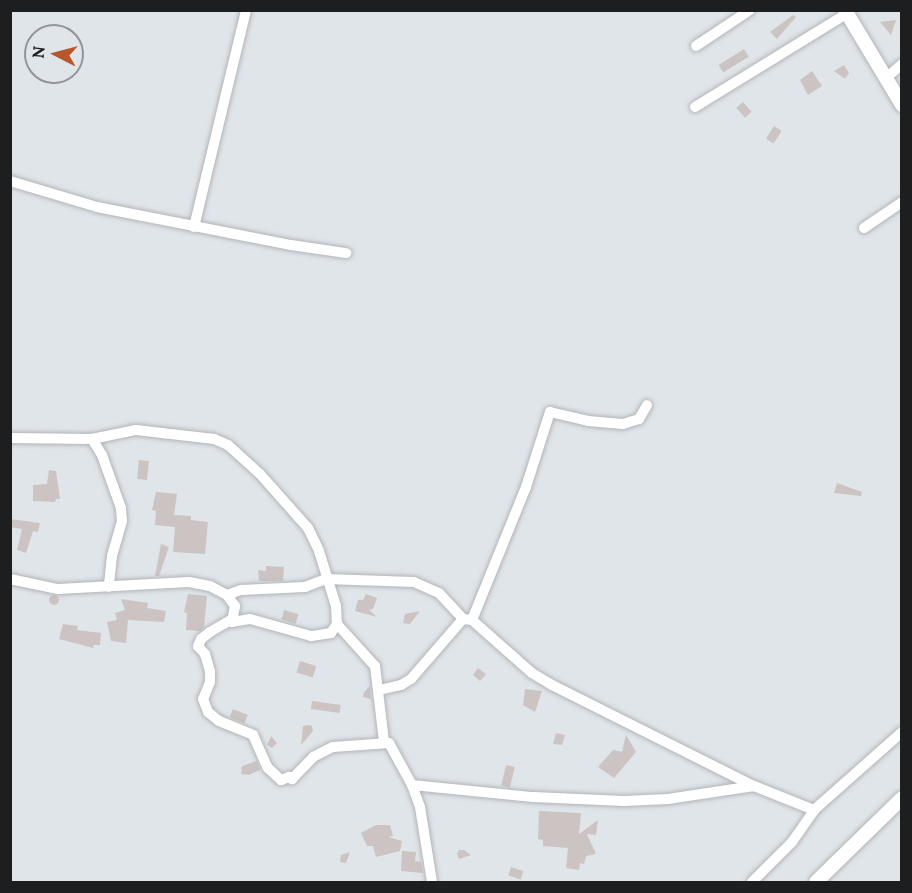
<!DOCTYPE html>
<html>
<head>
<meta charset="utf-8">
<style>
  body { margin:0 }
  #map { position:relative; width:912px; height:893px; overflow:hidden; background:#e0e5e9; font-family:Lora,serif }
  div>[style] { position:absolute }
  [style*='--x'] { left:calc(var(--x)*1px); top:calc(var(--y)*1px); width:calc(var(--w)*1px); rotate:calc(var(--a)*1deg) }
  .building>* { inset:0; background:#cbc4c3; transform-origin:0 0 }
  .round { border-radius:50% }
  .roads { filter:drop-shadow(0 0 2px #b1b5b9) drop-shadow(0 0 2px #b1b5b9) }
  .minor>* { height:10px; margin:-5px; padding:0 5px; transform-origin:5px; border-radius:5px; background:#fff }
  .tertiary>* { height:14px; margin:-7px; padding:0 7px; transform-origin:7px; border-radius:7px; background:#fff }
  span { translate:-50% -50%; white-space:nowrap; text-align:center; line-height:1.15; -webkit-text-stroke:4.5px #e0e5e9; paint-order:stroke }
  .frame { position:absolute; inset:0; border:12px solid #1d1e20; pointer-events:none }
  .north { position:absolute; left:24px; top:24px; width:60px; height:60px; box-sizing:border-box; background:#e0e5e9; border:2px solid #929599; border-radius:50%; rotate:276deg; font-size:16px; font-weight:700; line-height:24px; text-align:center; color:#1d1e20 }
  .north::after { content:''; display:block; margin:auto; width:21px; height:27px; background:#bb542a; clip-path:polygon(50% 0,100% 100%,50% 72%,0 100%) }
</style>
</head>
<body>
<div id="map">
  <div class="building">
    <i style="clip-path:polygon(793px 15px,796px 17px,777px 39px,770px 32px)"></i>
    <i style="clip-path:polygon(896px 20px,891px 35px,880px 22px)"></i>
    <i style="left:744px;top:49px;width:9px;height:30px;rotate:58deg"></i>
    <i style="clip-path:polygon(844px 65px,849px 73px,845px 79px,834px 71px)"></i>
    <i style="clip-path:polygon(812px 71px,822px 86px,808px 95px,800px 80px)"></i>
    <i style="left:743px;top:102px;width:13px;height:9px;rotate:48deg"></i>
    <i style="left:774px;top:126px;width:9px;height:15px;rotate:32deg"></i>
    <i style="left:139px;top:460px;width:10px;height:19px;rotate:6deg"></i>
    <i style="clip-path:polygon(49px 470px,56px 471px,60px 499px,56px 499px,55px 502px,33px 501px,33px 485px,47px 484px)"></i>
    <i style="clip-path:polygon(837px 483px,862px 492px,861px 496px,834px 493px)"></i>
    <i style="clip-path:polygon(156px 492px,177px 494px,174px 515px,191px 516px,191px 520px,208px 522px,205px 554px,173px 552px,175px 527px,155px 525px,156px 511px,152px 510px)"></i>
    <i style="clip-path:polygon(10px 519px,40px 523px,38px 532px,33px 531px,26px 553px,17px 550px,22px 529px,10px 527px)"></i>
    <i style="clip-path:polygon(161px 544px,169px 547px,159px 576px,155px 576px)"></i>
    <i style="clip-path:polygon(266px 566px,284px 567px,283px 581px,259px 581px,258px 570px,266px 571px)"></i>
    <i style="clip-path:polygon(188px 594px,207px 596px,204px 627px,200px 631px,186px 630px,187px 613px,184px 612px)"></i>
    <i style="clip-path:polygon(366px 594px,377px 598px,373px 609px,369px 610px,377px 617px,355px 611px,358px 600px,363px 600px)"></i>
    <i class="round" style="left:49px;top:595px;width:10px;height:10px"></i>
    <i style="clip-path:polygon(121px 599px,148px 603px,147px 608px,166px 611px,164px 622px,128px 620px,126px 643px,111px 641px,107px 622px,117px 620px,115px 613px,125px 610px)"></i>
    <i style="left:284px;top:610px;width:15px;height:10px;rotate:16deg"></i>
    <i style="clip-path:polygon(420px 611px,410px 624px,403px 623px,405px 614px)"></i>
    <i style="clip-path:polygon(63px 624px,78px 626px,77px 630px,101px 633px,100px 645px,94px 645px,93px 648px,59px 639px)"></i>
    <i style="left:300px;top:661px;width:17px;height:12px;rotate:17deg"></i>
    <i style="clip-path:polygon(478px 668px,486px 674px,480px 681px,473px 675px)"></i>
    <i style="clip-path:polygon(370px 686px,371px 699px,363px 697px,364px 692px)"></i>
    <i style="clip-path:polygon(525px 689px,542px 691px,535px 712px,523px 705px)"></i>
    <i style="left:312px;top:701px;width:29px;height:8px;rotate:8deg"></i>
    <i style="left:233px;top:709px;width:16px;height:9px;rotate:22deg"></i>
    <i style="clip-path:polygon(309px 725px,312px 726px,313px 731px,301px 745px,303px 726px)"></i>
    <i style="clip-path:polygon(556px 733px,565px 735px,562px 745px,553px 744px)"></i>
    <i style="clip-path:polygon(626px 735px,636px 752px,614px 778px,598px 767px,613px 750px,622px 752px)"></i>
    <i style="clip-path:polygon(271px 736px,277px 743px,272px 748px,267px 745px)"></i>
    <i style="clip-path:polygon(257px 761px,260px 770px,249px 775px,241px 774px,242px 766px)"></i>
    <i style="left:506px;top:765px;width:9px;height:21px;rotate:13deg"></i>
    <i style="clip-path:polygon(539px 811px,581px 813px,579px 834px,598px 820px,596px 835px,587px 834px,596px 854px,586px 856px,584px 864px,580px 863px,579px 870px,566px 868px,568px 848px,543px 846px,543px 840px,538px 839px)"></i>
    <i style="clip-path:polygon(376px 825px,390px 825px,393px 836px,388px 837px,402px 841px,400px 851px,376px 857px,373px 846px,367px 846px,361px 833px)"></i>
    <i style="clip-path:polygon(459px 850px,464px 850px,471px 855px,459px 859px,457px 854px)"></i>
    <i style="clip-path:polygon(402px 851px,416px 852px,415px 861px,421px 862px,423px 873px,401px 871px)"></i>
    <i style="clip-path:polygon(350px 852px,346px 863px,340px 862px,341px 855px)"></i>
    <i style="left:511px;top:867px;width:13px;height:9px;rotate:18deg"></i>
  </div>
  <div class="roads">
    <div class="minor">
      <i style="--x:696;--y:46;--w:65;--a:-33.7"></i>
      <i style="--x:886;--y:78;--w:21;--a:-41"></i>
      <i style="--x:695;--y:107;--w:177;--a:-31.6"></i>
      <i style="--x:10;--y:181;--w:91;--a:16.6"></i>
      <i style="--x:97;--y:207;--w:198;--a:11.1"></i>
      <i style="--x:291;--y:245;--w:56;--a:8.3"></i>
      <i style="--x:194;--y:227;--w:223;--a:-76.5"></i>
      <i style="--x:864;--y:228;--w:46;--a:-34.4"></i>
      <i style="--x:10;--y:438;--w:82;--a:0.7"></i>
      <i style="--x:92;--y:439;--w:45;--a:-11.6"></i>
      <i style="--x:136;--y:430;--w:79;--a:6.6"></i>
      <i style="--x:214;--y:439;--w:15;--a:23"></i>
      <i style="--x:228;--y:445;--w:43;--a:42.2"></i>
      <i style="--x:260;--y:474;--w:72;--a:48.4"></i>
      <i style="--x:308;--y:528;--w:25;--a:64"></i>
      <i style="--x:319;--y:551;--w:58;--a:72.8"></i>
      <i style="--x:336;--y:606;--w:18;--a:87"></i>
      <i style="--x:337;--y:624;--w:11;--a:124"></i>
      <i style="--x:331;--y:633;--w:20;--a:171"></i>
      <i style="--x:311;--y:636;--w:63;--a:-164.4"></i>
      <i style="--x:250;--y:619;--w:18;--a:171"></i>
      <i style="--x:92;--y:439;--w:19;--a:58"></i>
      <i style="--x:102;--y:455;--w:56;--a:70.3"></i>
      <i style="--x:121;--y:508;--w:13;--a:86"></i>
      <i style="--x:122;--y:521;--w:36;--a:106"></i>
      <i style="--x:112;--y:556;--w:31;--a:96"></i>
      <i style="--x:10;--y:579;--w:49;--a:11.8"></i>
      <i style="--x:58;--y:589;--w:131;--a:-3.1"></i>
      <i style="--x:189;--y:582;--w:21;--a:11"></i>
      <i style="--x:210;--y:586;--w:19;--a:28"></i>
      <i style="--x:227;--y:595;--w:15;--a:-20"></i>
      <i style="--x:241;--y:590;--w:64;--a:-2.7"></i>
      <i style="--x:305;--y:587;--w:22;--a:-21"></i>
      <i style="--x:326;--y:579;--w:88;--a:2"></i>
      <i style="--x:414;--y:582;--w:27;--a:24"></i>
      <i style="--x:439;--y:593;--w:35;--a:47"></i>
      <i style="--x:463;--y:619;--w:9;--a:6"></i>
      <i style="--x:472;--y:620;--w:80;--a:41.5"></i>
      <i style="--x:532;--y:673;--w:23;--a:31"></i>
      <i style="--x:552;--y:685;--w:226;--a:26.6"></i>
      <i style="--x:754;--y:786;--w:65;--a:21.8"></i>
      <i style="--x:227;--y:595;--w:14;--a:54"></i>
      <i style="--x:235;--y:606;--w:16;--a:101"></i>
      <i style="--x:232;--y:622;--w:3;--a:-162"></i>
      <i style="--x:229;--y:621;--w:22;--a:150"></i>
      <i style="--x:210;--y:632;--w:11;--a:142"></i>
      <i style="--x:201;--y:639;--w:8;--a:113"></i>
      <i style="--x:198;--y:646;--w:11;--a:49"></i>
      <i style="--x:205;--y:654;--w:18;--a:74"></i>
      <i style="--x:210;--y:671;--w:11;--a:90"></i>
      <i style="--x:210;--y:682;--w:18;--a:112"></i>
      <i style="--x:203;--y:699;--w:14;--a:69"></i>
      <i style="--x:208;--y:712;--w:14;--a:39"></i>
      <i style="--x:219;--y:721;--w:37;--a:22"></i>
      <i style="--x:253;--y:735;--w:36;--a:66"></i>
      <i style="--x:268;--y:768;--w:18;--a:43"></i>
      <i style="--x:281;--y:780;--w:9;--a:-21"></i>
      <i style="--x:289;--y:777;--w:4;--a:34"></i>
      <i style="--x:292;--y:779;--w:30;--a:-46"></i>
      <i style="--x:313;--y:757;--w:22;--a:-27"></i>
      <i style="--x:333;--y:747;--w:56;--a:-4.1"></i>
      <i style="--x:389;--y:743;--w:48;--a:61.3"></i>
      <i style="--x:412;--y:785;--w:23;--a:70"></i>
      <i style="--x:420;--y:807;--w:76;--a:80.9"></i>
      <i style="--x:472;--y:620;--w:144;--a:-67.9"></i>
      <i style="--x:526;--y:487;--w:79;--a:-72.3"></i>
      <i style="--x:550;--y:412;--w:39;--a:13"></i>
      <i style="--x:588;--y:421;--w:35;--a:5"></i>
      <i style="--x:623;--y:424;--w:17;--a:-17"></i>
      <i style="--x:639;--y:419;--w:16;--a:-60"></i>
      <i style="--x:337;--y:624;--w:57;--a:47.9"></i>
      <i style="--x:375;--y:666;--w:77;--a:83.2"></i>
      <i style="--x:379;--y:690;--w:23;--a:-13"></i>
      <i style="--x:401;--y:685;--w:12;--a:-31"></i>
      <i style="--x:411;--y:679;--w:79;--a:-49.1"></i>
      <i style="--x:412;--y:785;--w:122;--a:5.7"></i>
      <i style="--x:533;--y:797;--w:91;--a:2.5"></i>
      <i style="--x:624;--y:801;--w:44;--a:-2.6"></i>
      <i style="--x:668;--y:799;--w:87;--a:-8.6"></i>
      <i style="--x:752;--y:882;--w:57;--a:-45"></i>
      <i style="--x:792;--y:842;--w:39;--a:-55"></i>
      <i style="--x:814;--y:810;--w:118;--a:-41.6"></i>
    </div>
    <div class="tertiary">
      <i style="--x:845;--y:10;--w:111;--a:59"></i>
      <i style="--x:816;--y:882;--w:120;--a:-44.3"></i>
    </div>
  </div>
  <div class="frame"></div>
  <div class="north">N</div>
</div>
</body>
</html>
